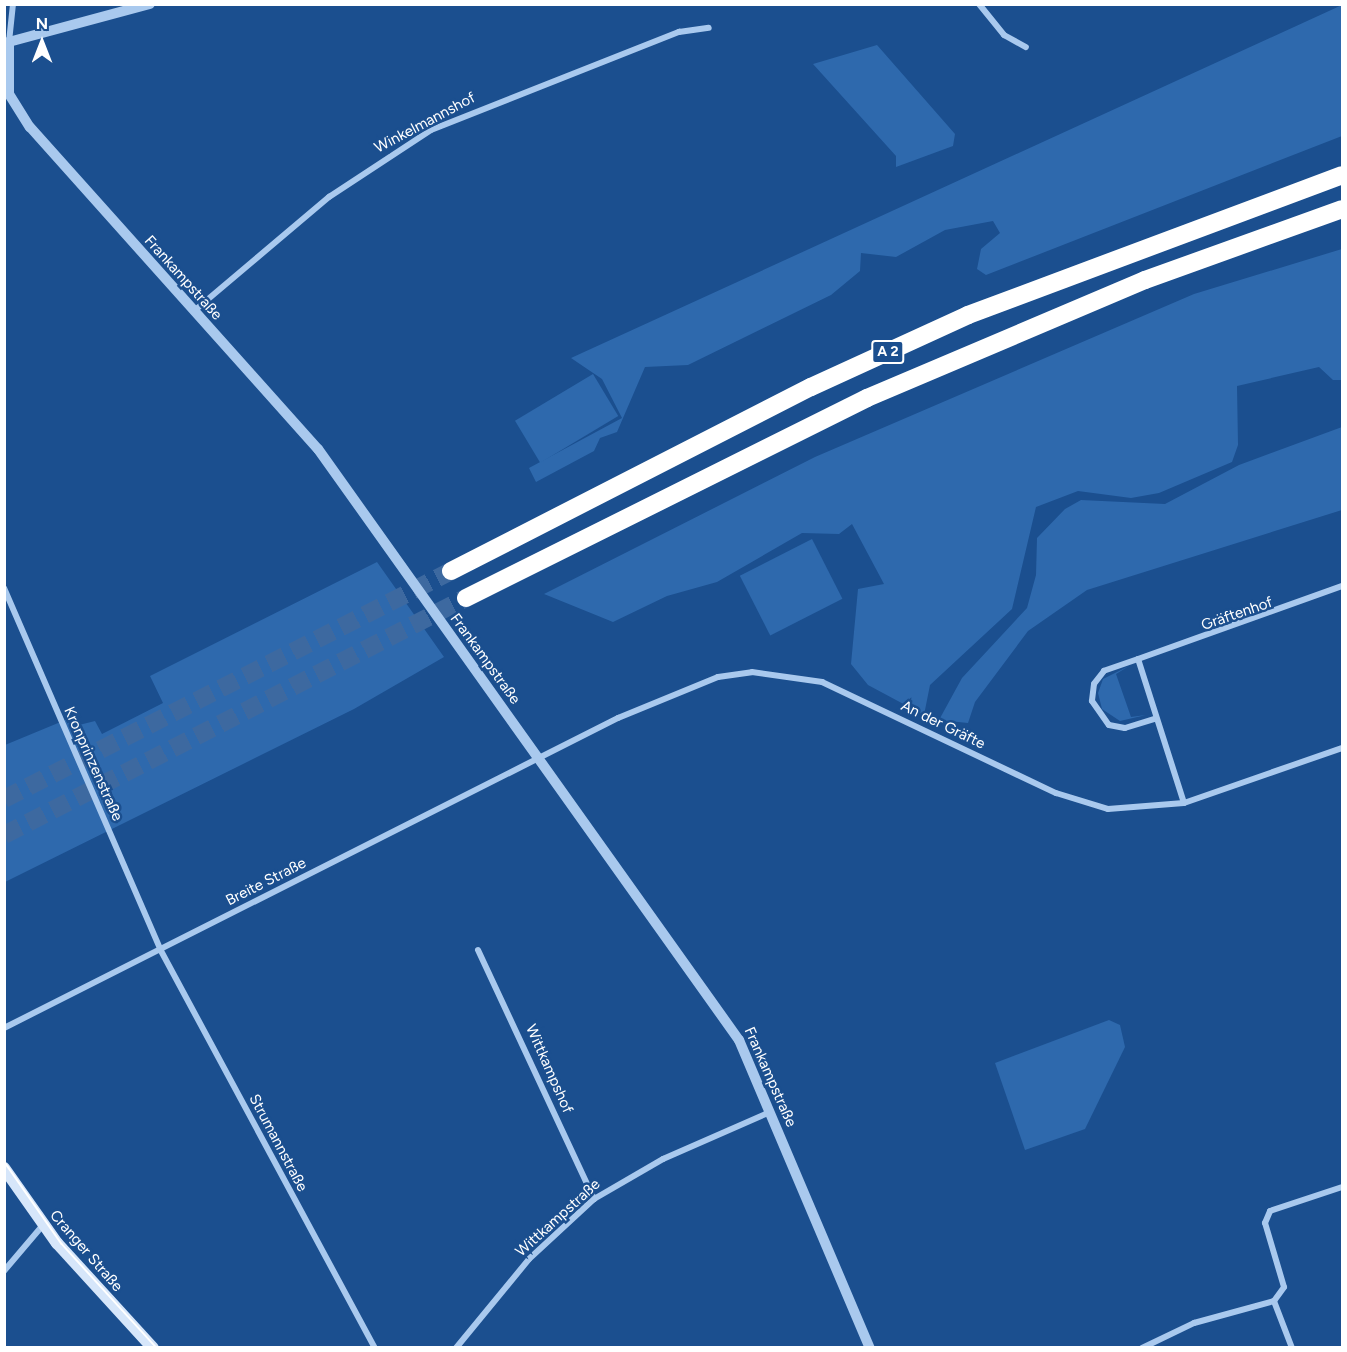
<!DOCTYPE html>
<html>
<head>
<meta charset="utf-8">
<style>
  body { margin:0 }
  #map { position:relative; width:1347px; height:1352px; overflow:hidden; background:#1b4f8f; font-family:Figtree,sans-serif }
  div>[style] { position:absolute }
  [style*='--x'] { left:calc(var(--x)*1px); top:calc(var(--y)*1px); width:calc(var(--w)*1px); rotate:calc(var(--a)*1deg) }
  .green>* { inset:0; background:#2e69ad; transform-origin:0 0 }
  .motorway-tunnel>* { height:18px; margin-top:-9px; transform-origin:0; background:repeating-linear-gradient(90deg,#3d69a0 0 18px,transparent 0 27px) }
  .minor>* { height:6px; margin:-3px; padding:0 3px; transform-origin:3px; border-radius:3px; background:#a9c9ee }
  .tertiary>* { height:10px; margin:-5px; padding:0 5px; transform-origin:5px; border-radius:5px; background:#a9c9ee }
  .secondary>* { height:12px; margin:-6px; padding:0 6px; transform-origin:6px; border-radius:6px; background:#d6e6fa }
  .motorway>* { height:18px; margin:-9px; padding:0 9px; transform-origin:9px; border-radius:9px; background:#fff }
  .tram>* { height:1.5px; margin:-0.75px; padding:0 0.75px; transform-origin:0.75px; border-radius:0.75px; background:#fff }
  span { translate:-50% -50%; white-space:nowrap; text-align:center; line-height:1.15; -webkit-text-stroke:5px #1b4f8f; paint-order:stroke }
  .shield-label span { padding:2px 4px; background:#1b4f8f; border:2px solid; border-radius:4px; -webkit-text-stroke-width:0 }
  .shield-label { font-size:14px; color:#fff; font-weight:700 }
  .street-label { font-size:15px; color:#fff }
  .frame { position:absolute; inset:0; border:6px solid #fff; pointer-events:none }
  .north { position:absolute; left:12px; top:12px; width:60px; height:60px; -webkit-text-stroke:4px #1b4f8f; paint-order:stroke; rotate:0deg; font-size:16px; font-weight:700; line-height:24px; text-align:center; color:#fff }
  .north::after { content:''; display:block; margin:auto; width:21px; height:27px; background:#fff; clip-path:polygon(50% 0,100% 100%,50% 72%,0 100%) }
</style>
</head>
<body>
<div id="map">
  <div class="green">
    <i style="clip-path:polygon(1342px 5px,1342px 136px,986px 275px,977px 269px,981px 249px,1000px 233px,993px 221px,945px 230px,896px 257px,861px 253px,860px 271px,831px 295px,688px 365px,645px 367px,617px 432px,600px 438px,594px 451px,536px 482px,529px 468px,622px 418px,602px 379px,571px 358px)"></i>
    <i style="clip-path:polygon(877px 45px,955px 134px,953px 146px,896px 167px,896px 156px,813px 64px)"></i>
    <i style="clip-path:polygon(1342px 249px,1342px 380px,1333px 380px,1319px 367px,1237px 386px,1238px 445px,1232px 462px,1159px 493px,1131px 498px,1078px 491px,1036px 507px,1012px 609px,930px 685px,924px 715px,868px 685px,851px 664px,858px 589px,884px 584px,852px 524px,839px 534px,802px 533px,717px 582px,667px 596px,613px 622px,544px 594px,815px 457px,1194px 294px)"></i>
    <i style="left:593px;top:374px;width:49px;height:91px;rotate:59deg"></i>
    <i style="clip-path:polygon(1342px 427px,1342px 510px,1087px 590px,1028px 631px,975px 702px,968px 723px,939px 720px,962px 678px,1027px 608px,1036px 575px,1037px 538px,1065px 509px,1081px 500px,1165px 504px,1239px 465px)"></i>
    <i style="left:812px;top:539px;width:67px;height:81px;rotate:63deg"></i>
    <i style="clip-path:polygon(377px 562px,444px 657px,354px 709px,5px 882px,5px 745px,75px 716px,79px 725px,95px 721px,102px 734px,163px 703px,150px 676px)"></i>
    <i style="clip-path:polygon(1129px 666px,1116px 674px,1131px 717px,1146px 715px,1120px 721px,1102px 709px,1098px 693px,1103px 679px)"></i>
    <i style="clip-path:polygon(1109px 1020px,1120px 1025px,1125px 1047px,1085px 1129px,1025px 1150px,995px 1063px)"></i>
  </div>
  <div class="motorway-tunnel">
    <i style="--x:4;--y:799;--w:502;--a:-27.02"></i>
    <i style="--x:4;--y:835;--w:519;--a:-27.16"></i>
  </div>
  <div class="minor">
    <i style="--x:979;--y:4;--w:40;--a:51"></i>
    <i style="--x:1004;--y:35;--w:25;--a:29"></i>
    <i style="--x:9;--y:42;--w:38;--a:-84"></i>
    <i style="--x:194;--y:311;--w:177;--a:-40.2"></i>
    <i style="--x:329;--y:197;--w:122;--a:-33.3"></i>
    <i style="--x:431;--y:130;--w:267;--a:-21.6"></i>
    <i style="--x:679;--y:32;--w:30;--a:-8"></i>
    <i style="--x:4;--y:588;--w:393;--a:66.6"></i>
    <i style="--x:160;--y:949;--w:453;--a:61.7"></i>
    <i style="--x:1138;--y:659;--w:36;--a:161"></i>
    <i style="--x:1104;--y:671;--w:16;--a:128"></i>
    <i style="--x:1094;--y:684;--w:17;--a:97"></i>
    <i style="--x:1092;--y:701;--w:29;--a:55"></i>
    <i style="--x:1109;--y:725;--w:16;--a:11"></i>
    <i style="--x:1125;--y:728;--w:31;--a:-17"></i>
    <i style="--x:1184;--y:803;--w:151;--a:-107.7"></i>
    <i style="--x:1138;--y:659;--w:217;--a:-19.7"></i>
    <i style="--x:478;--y:950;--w:275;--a:65"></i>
    <i style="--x:4;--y:1028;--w:688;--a:-26.79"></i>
    <i style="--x:618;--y:718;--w:108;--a:-22.3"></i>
    <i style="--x:718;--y:677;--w:34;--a:-8"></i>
    <i style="--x:752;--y:672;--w:71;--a:8.1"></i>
    <i style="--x:822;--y:682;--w:259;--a:25.4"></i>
    <i style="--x:1056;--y:793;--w:54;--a:17.1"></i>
    <i style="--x:1108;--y:809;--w:76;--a:-4.5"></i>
    <i style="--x:1184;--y:803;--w:167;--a:-19.2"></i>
    <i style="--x:4;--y:1271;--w:60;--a:-49.7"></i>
    <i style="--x:456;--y:1348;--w:115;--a:-50.6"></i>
    <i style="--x:529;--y:1259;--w:88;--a:-42.7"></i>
    <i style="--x:594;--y:1199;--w:80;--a:-30.1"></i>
    <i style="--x:663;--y:1159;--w:117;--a:-23.7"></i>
    <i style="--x:1142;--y:1348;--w:58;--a:-25.7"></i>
    <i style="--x:1194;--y:1323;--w:83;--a:-15.4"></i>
    <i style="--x:1292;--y:1348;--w:50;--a:-111"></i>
    <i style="--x:1274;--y:1301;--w:17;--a:-54"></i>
    <i style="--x:1284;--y:1287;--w:67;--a:-106.5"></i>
    <i style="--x:1265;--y:1223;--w:13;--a:-67"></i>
    <i style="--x:1270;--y:1211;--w:76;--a:-18.4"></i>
  </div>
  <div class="tertiary">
    <i style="--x:9;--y:42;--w:52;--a:90"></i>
    <i style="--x:9;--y:94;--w:39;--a:58"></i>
    <i style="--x:30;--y:127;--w:432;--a:48.2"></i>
    <i style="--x:318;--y:449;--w:726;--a:54.54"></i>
    <i style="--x:739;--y:1040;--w:335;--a:67"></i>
    <i style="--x:5;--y:43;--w:150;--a:-15.1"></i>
  </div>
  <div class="secondary">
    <i style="--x:4;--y:1168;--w:92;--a:54.8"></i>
    <i style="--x:57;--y:1243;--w:142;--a:47.6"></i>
  </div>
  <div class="motorway">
    <i style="--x:451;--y:571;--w:404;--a:-27.1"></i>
    <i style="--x:811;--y:387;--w:173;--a:-24.6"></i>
    <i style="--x:968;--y:315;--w:399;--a:-20.5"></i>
    <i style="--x:466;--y:598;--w:448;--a:-26.5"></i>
    <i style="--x:867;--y:398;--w:302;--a:-23"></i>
    <i style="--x:1145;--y:280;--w:209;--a:-19.8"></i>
  </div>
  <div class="tram">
    <i style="--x:4;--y:1161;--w:101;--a:55.1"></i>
    <i style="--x:62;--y:1244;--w:141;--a:47.6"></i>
  </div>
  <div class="shield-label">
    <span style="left:888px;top:352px">A 2</span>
  </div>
  <div class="street-label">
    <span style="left:425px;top:123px;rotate:-28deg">Winkelmannshof</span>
    <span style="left:183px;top:278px;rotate:48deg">Frankampstraße</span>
    <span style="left:1237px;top:614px;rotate:-19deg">Gräftenhof</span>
    <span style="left:485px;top:659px;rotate:54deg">Frankampstraße</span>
    <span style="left:943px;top:725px;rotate:26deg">An der Gräfte</span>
    <span style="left:93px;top:764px;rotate:66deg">Kronprinzenstraße</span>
    <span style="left:266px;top:882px;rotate:-27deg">Breite Straße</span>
    <span style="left:549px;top:1069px;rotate:66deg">Wittkampshof</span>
    <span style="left:770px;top:1077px;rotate:66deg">Frankampstraße</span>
    <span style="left:278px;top:1143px;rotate:62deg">Strumannstraße</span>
    <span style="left:558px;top:1218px;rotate:-42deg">Wittkampstraße</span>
    <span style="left:86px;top:1251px;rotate:49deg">Cranger Straße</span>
  </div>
  <div class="frame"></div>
  <div class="north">N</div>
</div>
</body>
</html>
